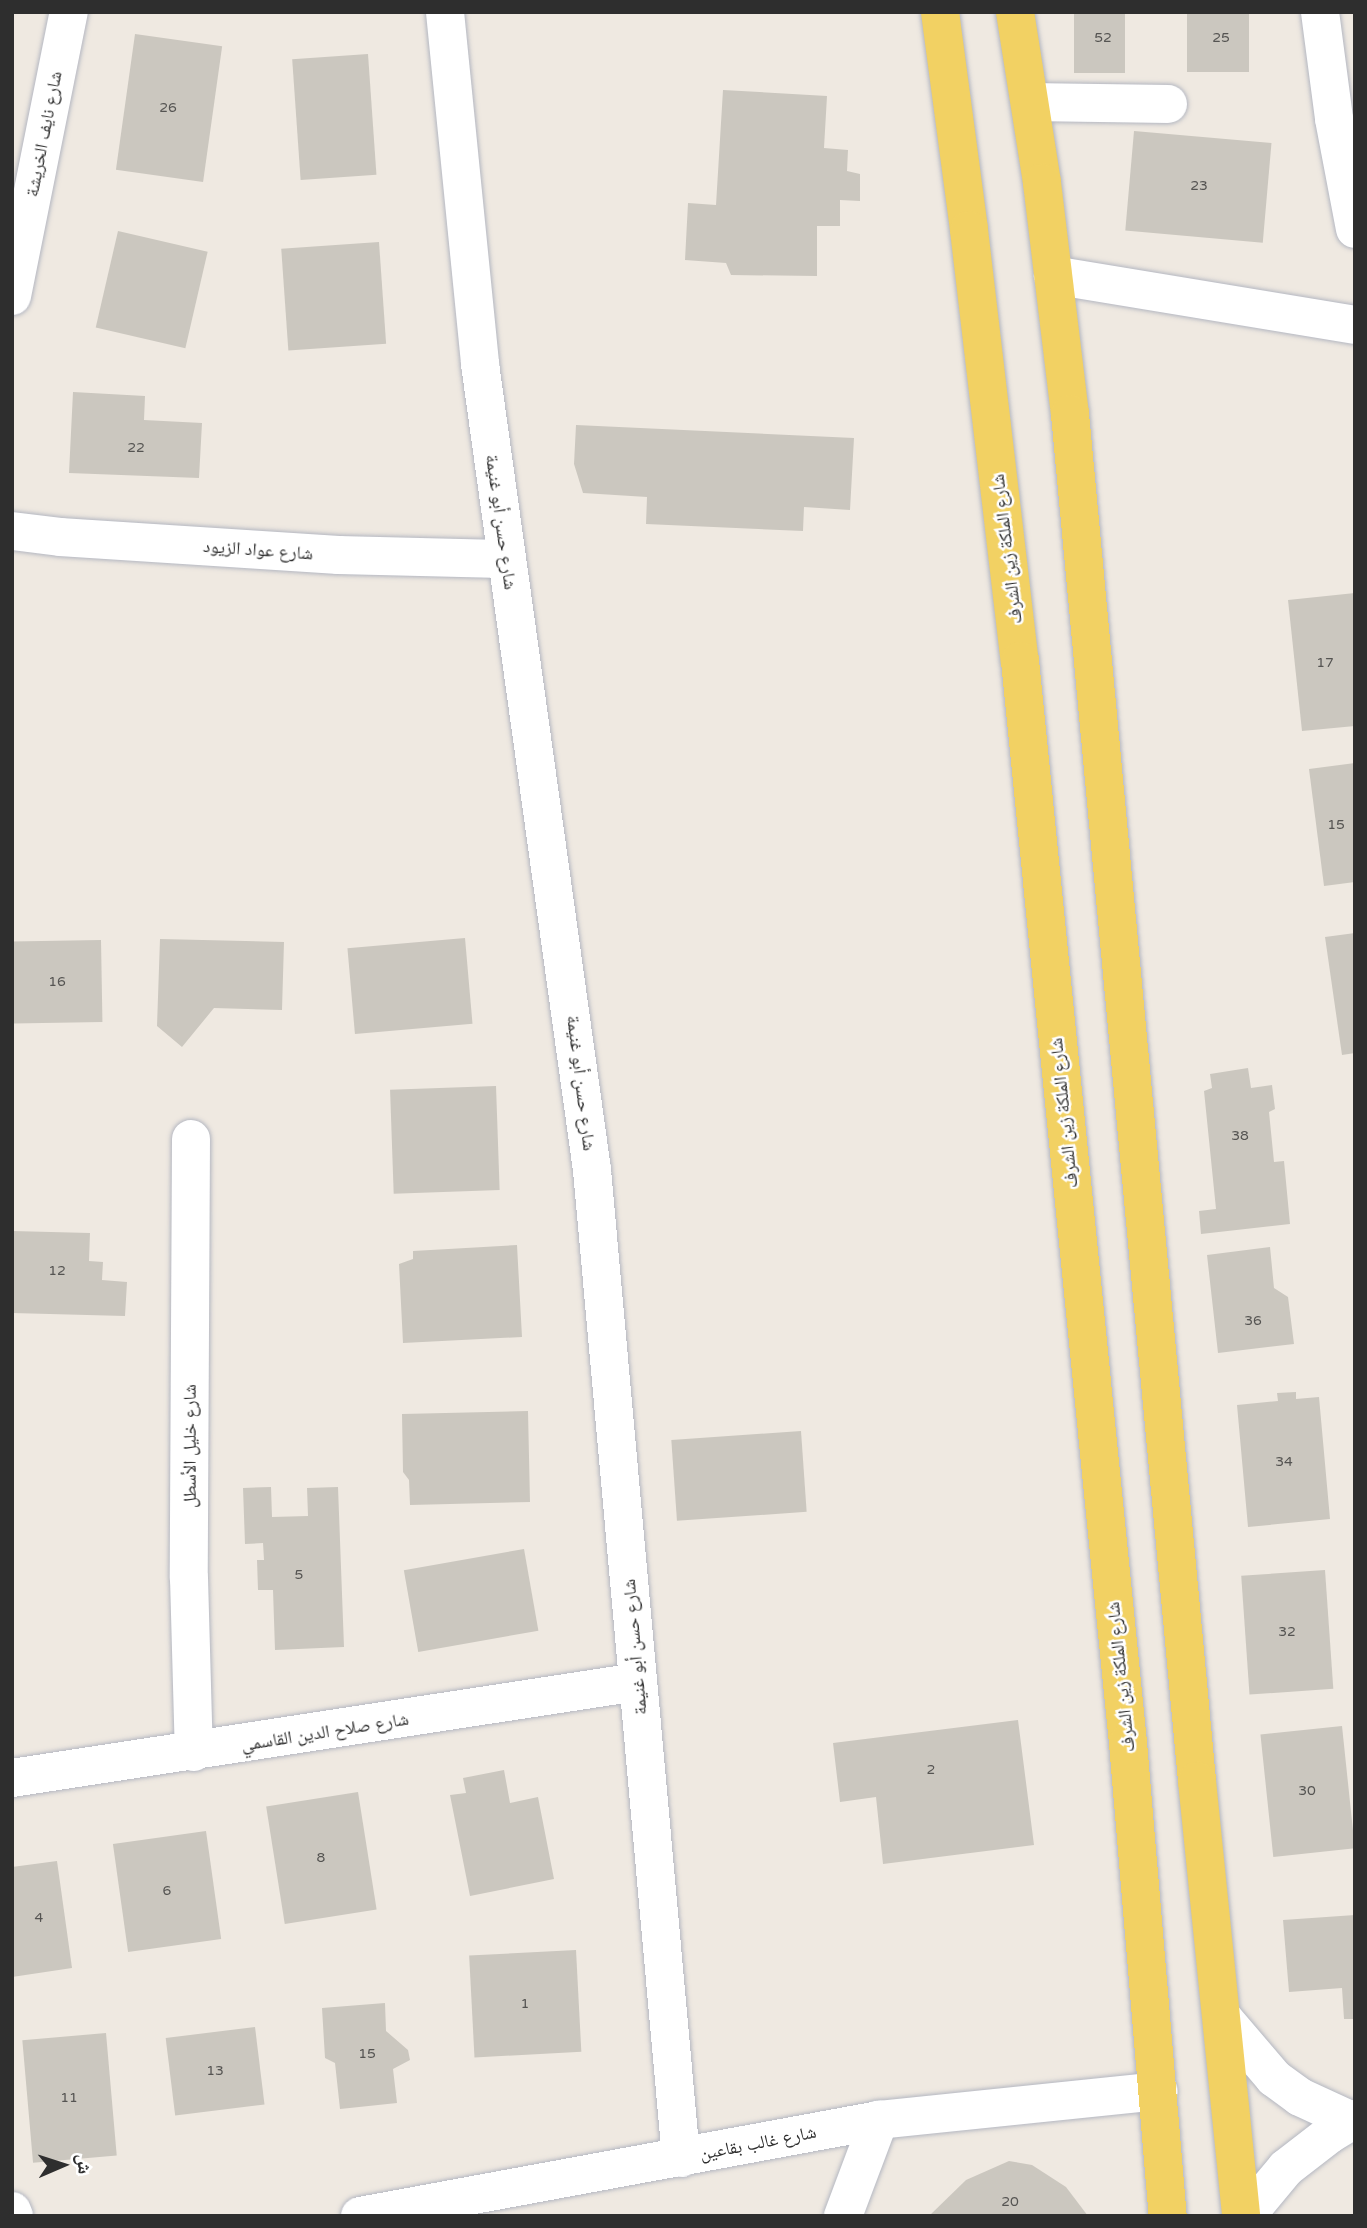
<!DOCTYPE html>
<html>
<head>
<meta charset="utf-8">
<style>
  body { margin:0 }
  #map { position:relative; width:1367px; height:2228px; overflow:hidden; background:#efe9e1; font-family:"Varela Round","Noto Naskh Arabic",sans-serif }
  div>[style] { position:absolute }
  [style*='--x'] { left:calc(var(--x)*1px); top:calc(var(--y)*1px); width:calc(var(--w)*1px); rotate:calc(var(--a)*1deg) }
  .building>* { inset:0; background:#cbc7bf; transform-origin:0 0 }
  .roads { filter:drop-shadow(0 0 2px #b4b7c1) drop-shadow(0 0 2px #b4b7c1) }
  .minor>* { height:38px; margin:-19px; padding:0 19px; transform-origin:19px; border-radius:19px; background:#fff }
  .major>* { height:38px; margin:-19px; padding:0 19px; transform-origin:19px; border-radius:19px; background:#f2d163 }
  span { translate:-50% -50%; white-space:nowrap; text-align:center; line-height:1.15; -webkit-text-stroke:5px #fff; paint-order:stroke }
  .number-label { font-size:14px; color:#555452 }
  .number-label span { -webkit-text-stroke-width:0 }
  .street-label { font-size:18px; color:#2e2e2e }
  .frame { position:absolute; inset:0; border:14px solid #2e2e2e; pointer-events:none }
  .north { position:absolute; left:28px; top:2130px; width:70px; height:70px; -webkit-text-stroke:5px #fff; paint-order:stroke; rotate:87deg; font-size:19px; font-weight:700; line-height:28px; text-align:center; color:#2e2e2e }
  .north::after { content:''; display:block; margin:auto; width:24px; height:32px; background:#2e2e2e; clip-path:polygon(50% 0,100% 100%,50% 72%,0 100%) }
</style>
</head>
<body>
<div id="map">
  <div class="building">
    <i style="left:1074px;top:12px;width:51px;height:61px"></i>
    <i style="left:1187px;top:12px;width:62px;height:60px"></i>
    <i style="left:135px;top:34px;width:88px;height:137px;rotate:8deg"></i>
    <i style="left:368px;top:54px;width:121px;height:76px;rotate:86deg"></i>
    <i style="clip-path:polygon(723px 90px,827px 96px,824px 148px,848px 150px,847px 171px,860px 174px,860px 201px,840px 200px,840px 226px,817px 226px,817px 276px,731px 275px,726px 263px,685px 260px,688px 203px,716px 205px)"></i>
    <i style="left:1134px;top:131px;width:138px;height:100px;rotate:5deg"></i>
    <i style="left:118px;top:231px;width:92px;height:99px;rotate:13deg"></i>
    <i style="left:379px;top:242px;width:102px;height:98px;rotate:86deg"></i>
    <i style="clip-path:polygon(73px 392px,145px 396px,144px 420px,202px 423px,199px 478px,69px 473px)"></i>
    <i style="clip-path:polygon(576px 425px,854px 438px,850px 510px,804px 507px,803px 531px,646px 524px,647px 497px,583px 493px,574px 464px)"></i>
    <i style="clip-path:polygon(1355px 593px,1355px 726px,1302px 731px,1288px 600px)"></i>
    <i style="clip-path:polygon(1355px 763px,1355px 882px,1324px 886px,1309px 769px)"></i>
    <i style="clip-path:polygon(1355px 933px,1355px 1053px,1342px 1055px,1325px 937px)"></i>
    <i style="left:465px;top:938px;width:86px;height:118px;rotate:85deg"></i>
    <i style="clip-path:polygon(160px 939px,284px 942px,282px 1010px,214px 1008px,182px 1047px,157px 1026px)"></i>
    <i style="left:101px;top:940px;width:82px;height:89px;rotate:89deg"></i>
    <i style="clip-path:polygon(1248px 1068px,1251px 1088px,1272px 1085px,1275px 1109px,1269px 1112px,1274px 1162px,1284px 1161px,1290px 1224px,1201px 1234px,1199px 1211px,1216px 1209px,1204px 1091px,1212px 1088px,1210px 1074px)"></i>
    <i style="left:496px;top:1086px;width:104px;height:106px;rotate:88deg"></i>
    <i style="clip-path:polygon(12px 1231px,90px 1233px,89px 1261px,103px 1262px,102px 1280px,127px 1282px,125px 1316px,12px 1313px)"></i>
    <i style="clip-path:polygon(517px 1245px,522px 1337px,403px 1343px,399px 1264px,413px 1259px,413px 1251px)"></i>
    <i style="clip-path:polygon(1270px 1247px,1274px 1288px,1288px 1297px,1294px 1344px,1218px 1353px,1207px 1255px)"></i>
    <i style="clip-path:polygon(1296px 1392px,1296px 1399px,1319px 1397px,1330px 1519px,1248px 1527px,1237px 1405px,1278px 1401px,1277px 1393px)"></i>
    <i style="clip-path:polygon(528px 1411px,530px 1502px,410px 1505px,409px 1480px,403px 1472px,402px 1414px)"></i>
    <i style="left:801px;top:1431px;width:81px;height:130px;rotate:86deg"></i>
    <i style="clip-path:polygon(271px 1487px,272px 1517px,308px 1516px,307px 1488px,338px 1487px,344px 1647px,275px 1650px,273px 1590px,258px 1590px,257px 1560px,264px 1560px,263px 1543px,245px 1544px,243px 1488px)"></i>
    <i style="left:524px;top:1549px;width:83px;height:122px;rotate:80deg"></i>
    <i style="left:1325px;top:1570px;width:119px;height:84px;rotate:86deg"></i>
    <i style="clip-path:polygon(1018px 1720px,1034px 1845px,883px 1864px,876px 1797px,840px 1802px,833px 1743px)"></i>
    <i style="left:1342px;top:1726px;width:123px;height:82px;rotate:84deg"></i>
    <i style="clip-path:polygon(504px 1770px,510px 1803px,538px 1797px,554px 1879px,470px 1896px,450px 1795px,466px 1793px,463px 1778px)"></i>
    <i style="left:358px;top:1792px;width:119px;height:93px;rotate:81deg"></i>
    <i style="left:206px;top:1831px;width:109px;height:94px;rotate:82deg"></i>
    <i style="clip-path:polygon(57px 1861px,72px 1968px,12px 1977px,12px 1867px)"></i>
    <i style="clip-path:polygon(1355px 1915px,1355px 2019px,1344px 2019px,1342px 1988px,1289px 1992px,1283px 1920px)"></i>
    <i style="left:576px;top:1950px;width:102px;height:107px;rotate:87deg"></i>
    <i style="clip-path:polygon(385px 2003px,386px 2031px,408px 2050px,410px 2060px,393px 2069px,397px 2103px,340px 2109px,335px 2063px,325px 2058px,322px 2008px)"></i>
    <i style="left:255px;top:2027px;width:78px;height:90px;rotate:83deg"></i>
    <i style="left:106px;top:2033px;width:123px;height:84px;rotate:85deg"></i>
    <i style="clip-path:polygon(1009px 2161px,1032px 2165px,1066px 2187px,1088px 2216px,929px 2216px,966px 2180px)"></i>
  </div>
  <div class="roads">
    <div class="minor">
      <i style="--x:445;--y:12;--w:354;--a:84.3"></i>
      <i style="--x:480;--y:364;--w:814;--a:82.09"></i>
      <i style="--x:592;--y:1170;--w:992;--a:84.85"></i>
      <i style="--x:1320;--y:12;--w:108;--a:82.5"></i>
      <i style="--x:1334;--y:119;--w:112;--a:79.2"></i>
      <i style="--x:1030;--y:102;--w:138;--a:0.8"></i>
      <i style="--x:1053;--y:275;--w:306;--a:9.4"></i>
      <i style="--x:12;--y:296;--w:290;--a:-78.7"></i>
      <i style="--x:12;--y:531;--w:48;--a:7.1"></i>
      <i style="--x:60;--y:537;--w:279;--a:3.7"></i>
      <i style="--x:338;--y:555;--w:167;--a:1.4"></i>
      <i style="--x:191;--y:1139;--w:439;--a:90.3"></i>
      <i style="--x:189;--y:1578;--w:174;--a:88.4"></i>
      <i style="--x:12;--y:1778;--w:632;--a:-8.73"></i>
      <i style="--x:1223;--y:2018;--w:79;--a:49.6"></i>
      <i style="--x:1274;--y:2078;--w:32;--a:36"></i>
      <i style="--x:1300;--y:2097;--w:55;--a:24.7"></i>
      <i style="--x:12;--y:2211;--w:5;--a:68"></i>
      <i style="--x:360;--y:2216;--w:528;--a:-10.48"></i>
      <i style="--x:879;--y:2120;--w:281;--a:-5.9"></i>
      <i style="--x:843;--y:2216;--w:103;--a:-69.4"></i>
      <i style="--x:1246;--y:2216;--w:62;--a:-50.2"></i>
      <i style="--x:1286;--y:2168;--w:56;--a:-37.7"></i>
      <i style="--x:1330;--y:2134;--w:29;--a:-31"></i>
    </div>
    <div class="major">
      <i style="--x:940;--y:12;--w:220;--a:82.4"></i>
      <i style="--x:969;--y:230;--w:434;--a:83.3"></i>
      <i style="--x:1020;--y:661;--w:1087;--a:84.3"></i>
      <i style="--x:1128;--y:1743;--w:475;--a:85.2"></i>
      <i style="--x:1015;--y:12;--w:173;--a:81"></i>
      <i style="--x:1042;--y:183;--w:233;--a:83.1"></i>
      <i style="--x:1070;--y:414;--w:1373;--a:84.69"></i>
      <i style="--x:1197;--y:1781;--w:437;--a:84.2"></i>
    </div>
  </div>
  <div class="number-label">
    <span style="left:1103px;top:38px">52</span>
    <span style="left:1221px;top:38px">25</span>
    <span style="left:168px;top:108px">26</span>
    <span style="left:1199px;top:186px">23</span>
    <span style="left:136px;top:448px">22</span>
    <span style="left:1325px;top:663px">17</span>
    <span style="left:1336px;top:825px">15</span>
    <span style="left:57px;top:982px">16</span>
    <span style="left:1240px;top:1136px">38</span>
    <span style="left:57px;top:1271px">12</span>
    <span style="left:1253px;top:1321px">36</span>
    <span style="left:1284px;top:1462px">34</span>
    <span style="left:299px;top:1575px">5</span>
    <span style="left:1287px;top:1632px">32</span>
    <span style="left:931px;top:1770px">2</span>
    <span style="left:1307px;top:1791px">30</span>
    <span style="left:321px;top:1858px">8</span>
    <span style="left:167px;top:1891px">6</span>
    <span style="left:39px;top:1918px">4</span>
    <span style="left:525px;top:2004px">1</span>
    <span style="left:367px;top:2054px">15</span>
    <span style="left:215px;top:2071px">13</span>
    <span style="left:69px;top:2098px">11</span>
    <span style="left:1010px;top:2202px">20</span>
  </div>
  <div class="street-label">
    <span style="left:44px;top:134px;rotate:-79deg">شارع نايف الخريشة</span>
    <span style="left:501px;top:522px;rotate:82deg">شارع حسن أبو غنيمة</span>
    <span style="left:1007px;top:549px;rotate:-97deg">شارع الملكة زين الشرف</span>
    <span style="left:258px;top:550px;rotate:4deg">شارع عواد الزيود</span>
    <span style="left:581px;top:1083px;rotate:83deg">شارع حسن أبو غنيمة</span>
    <span style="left:1064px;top:1113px;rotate:-96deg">شارع الملكة زين الشرف</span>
    <span style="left:190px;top:1446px;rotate:-90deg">شارع خليل الأسطل</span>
    <span style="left:635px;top:1647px;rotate:-95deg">شارع حسن أبو غنيمة</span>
    <span style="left:1121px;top:1677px;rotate:-96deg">شارع الملكة زين الشرف</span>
    <span style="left:325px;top:1732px;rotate:-9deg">شارع صلاح الدين القاسمي</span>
    <span style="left:758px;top:2143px;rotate:-11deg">شارع غالب بقاعين</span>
  </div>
  <div class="frame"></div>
  <div class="north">ش</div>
</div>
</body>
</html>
